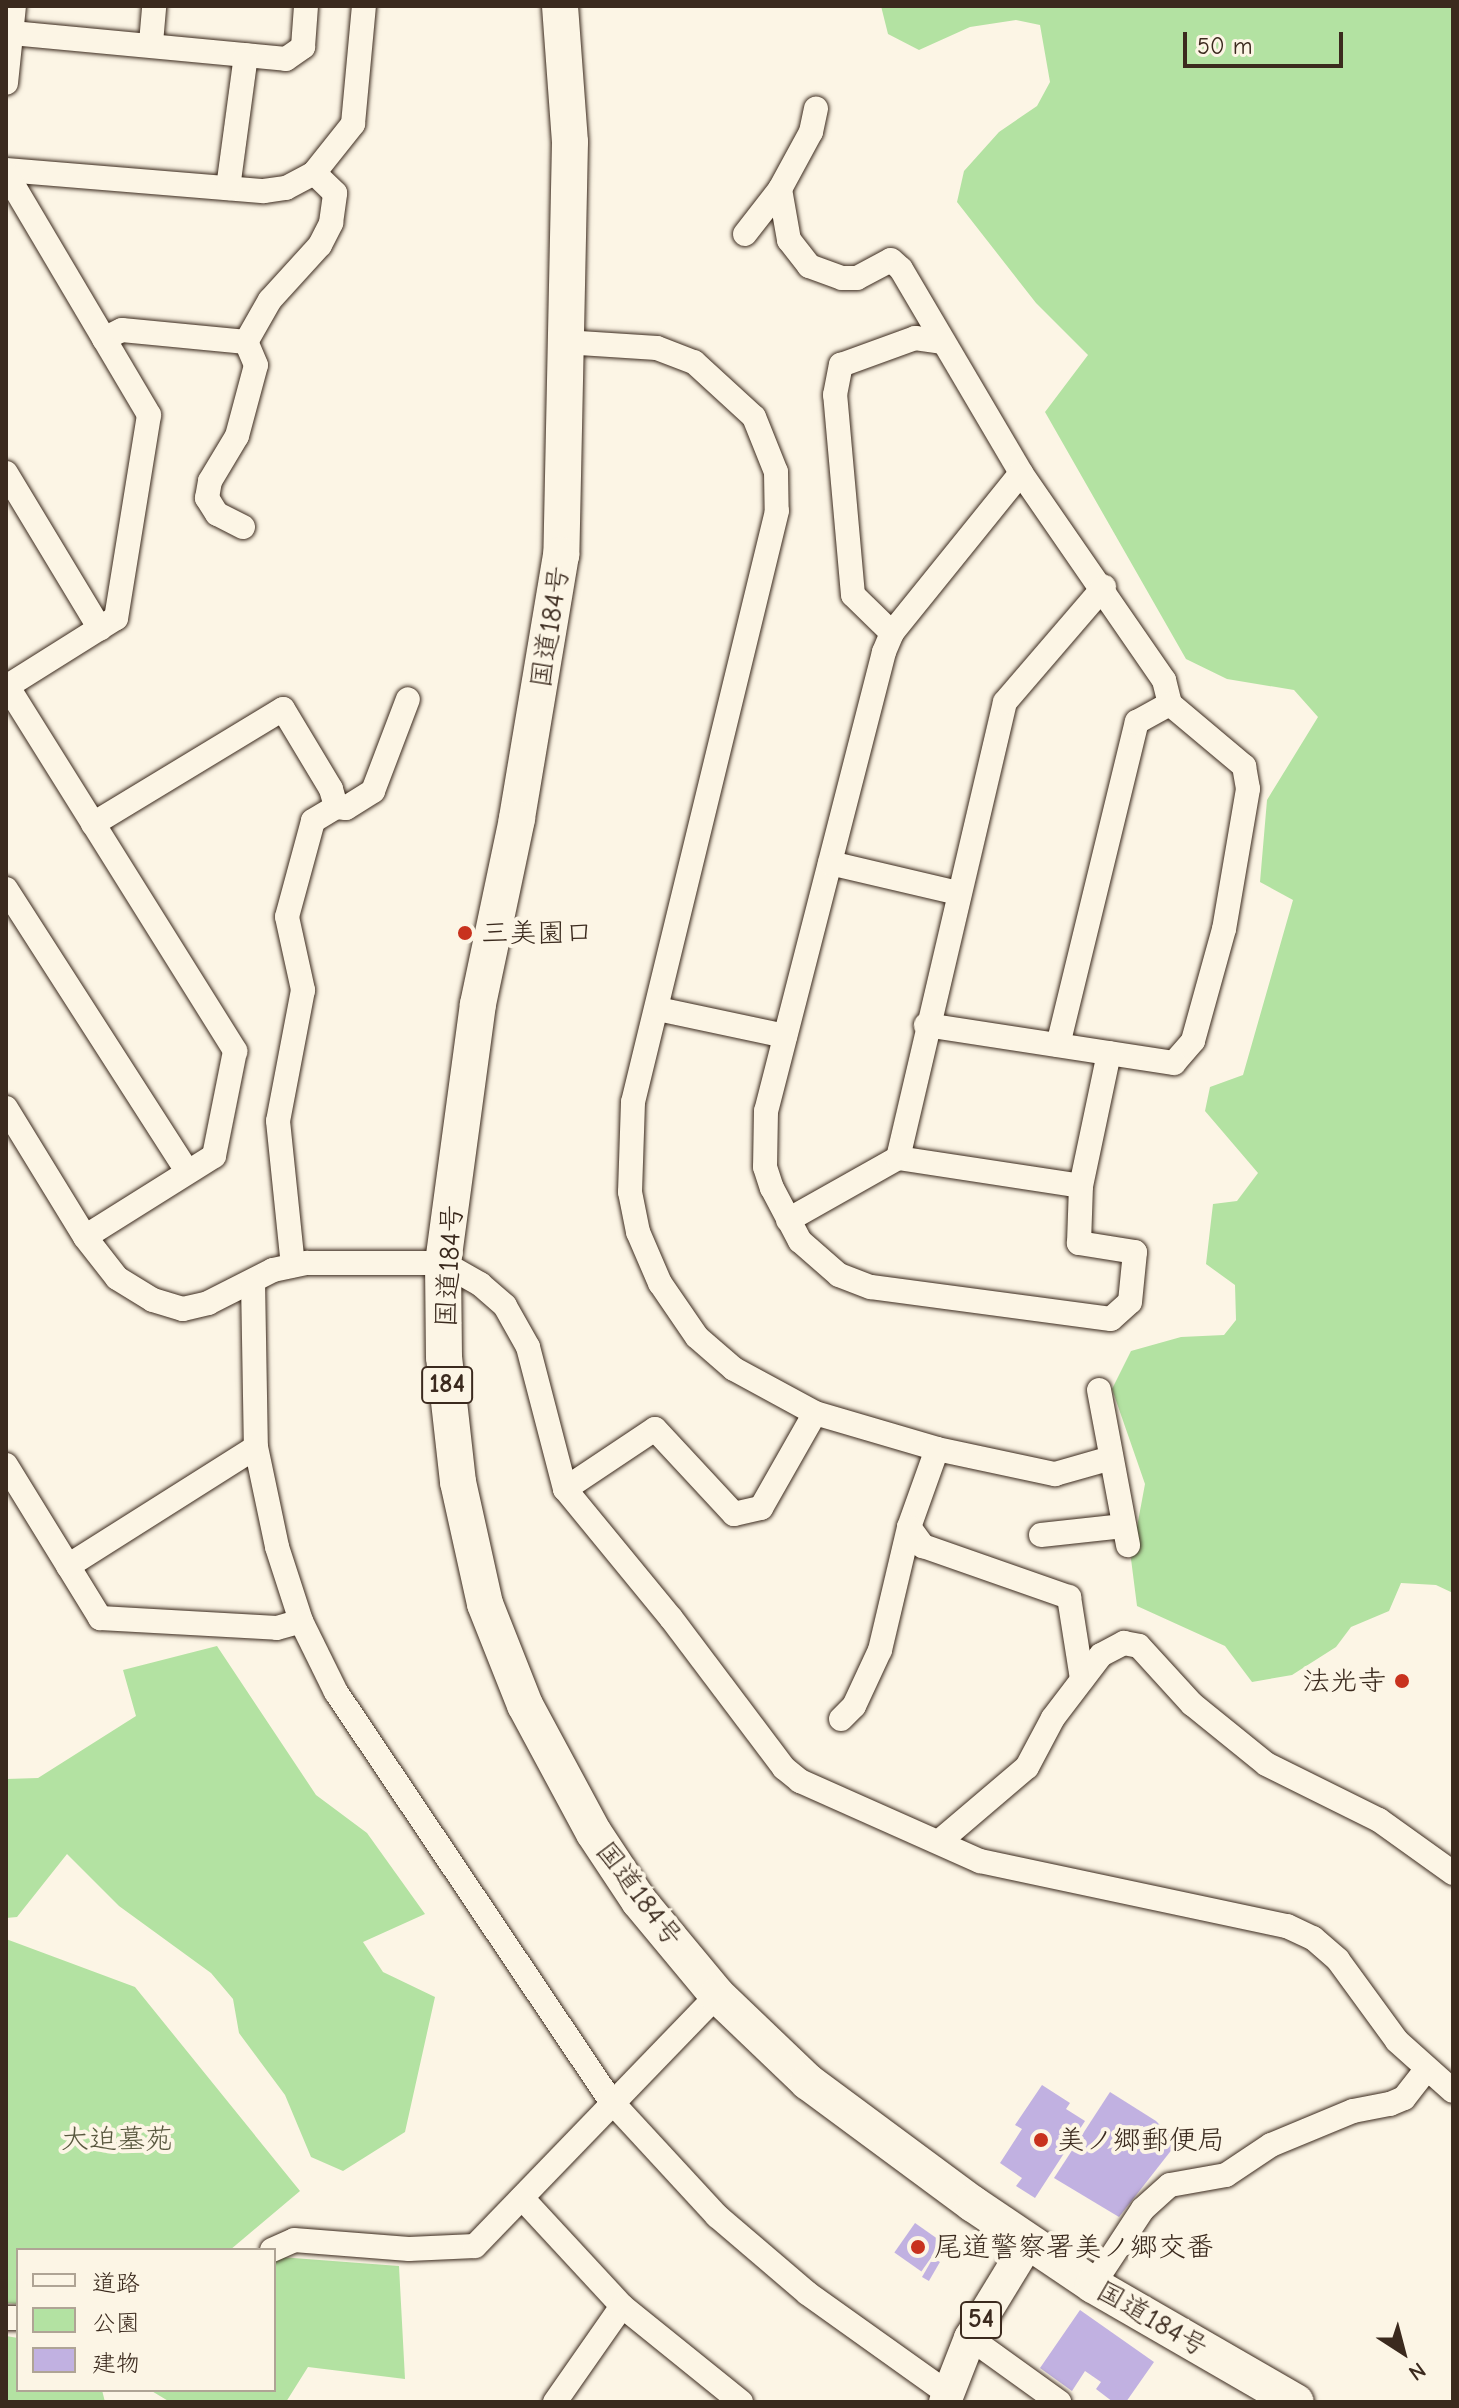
<!DOCTYPE html>
<html>
<head>
<meta charset="utf-8">
<style>
  body { margin:0 }
  #map { position:relative; width:1459px; height:2408px; overflow:hidden; background:#fcf5e5; font-family:"Comic Neue","Klee One",sans-serif }
  div>[style] { position:absolute }
  [style*='--x'] { left:calc(var(--x)*1px); top:calc(var(--y)*1px); width:calc(var(--w)*1px); rotate:calc(var(--a)*1deg) }
  .green>* { inset:0; background:#b3e2a2 }
  .building>* { inset:0; background:#c1b1e1; transform-origin:0 0 }
  .roads { filter:drop-shadow(0 0 2px #3b2a1e) drop-shadow(0 0 2px #3b2a1e) }
  .minor>* { height:24px; margin:-12px; padding:0 12px; transform-origin:12px; border-radius:12px; background:#fcf5e5 }
  .major>* { height:32px; margin:-16px; padding:0 16px; transform-origin:16px; border-radius:16px; background:#fcf5e5 }
  .highway>* { height:36px; margin:-18px; padding:0 18px; transform-origin:18px; border-radius:18px; background:#fcf5e5 }
  .dots>* { width:22px; height:22px; translate:-50% -50%; box-sizing:border-box; border:4px solid #fcf5e5; border-radius:50% }
  span { translate:-50% -50%; white-space:nowrap; text-align:center; line-height:1.15; -webkit-text-stroke:8px #fcf5e5; paint-order:stroke }
  .shield-label span { padding:2px 6px; background:#fcf5e5; border:2px solid; border-radius:6px; -webkit-text-stroke-width:0 }
  .shield-label { font-size:26px; color:#3b2a1e; font-weight:700 }
  .street-label { font-size:28px; color:#3b2a1e }
  .poi-label { font-size:28px; color:#3b2a1e }
  .left { translate:0 -50%; text-align:left }
  .right { translate:-100% -50%; text-align:right }
  .park-label { font-size:28px; color:#59583f }
  .frame { position:absolute; inset:0; border:8px solid #3b2a1e; pointer-events:none }
  .legend { position:absolute; left:16px; top:2248px; width:260px; height:144px; box-sizing:border-box; background:#fcf5e5; border:2px solid #afa495; margin:0; padding:10px 14px; list-style:none; font-size:24px; color:#3b2a1e }
  .legend li { display:flex; align-items:center; gap:16px; height:40px }
  .legend b { width:40px; border:2px solid #afa495 }
  .north { position:absolute; left:1363px; top:2312px; width:80px; height:80px; -webkit-text-stroke:6px #fcf5e5; paint-order:stroke; rotate:144deg; font-size:22px; font-weight:700; line-height:32px; text-align:center; color:#3b2a1e }
  .north::after { content:''; display:block; margin:auto; width:28px; height:36px; background:#3b2a1e; clip-path:polygon(50% 0,100% 100%,50% 72%,0 100%) }
  .scale { position:absolute; left:1183px; top:32px; width:160px; height:36px; box-sizing:border-box; border:4px solid #3b2a1e; border-top:0; padding-left:10px; font-size:24px; line-height:28px; white-space:nowrap; color:#3b2a1e; -webkit-text-stroke:6px #fcf5e5; paint-order:stroke }
</style>
</head>
<body>
<div id="map">
  <div class="green">
    <i style="clip-path:polygon(881px 6px,1453px 6px,1453px 1593px,1436px 1585px,1401px 1583px,1389px 1611px,1351px 1627px,1336px 1647px,1292px 1675px,1252px 1682px,1225px 1646px,1137px 1606px,1131px 1559px,1145px 1484px,1112px 1389px,1131px 1351px,1181px 1337px,1224px 1335px,1236px 1320px,1235px 1285px,1206px 1264px,1213px 1204px,1237px 1201px,1258px 1173px,1205px 1111px,1210px 1087px,1243px 1075px,1293px 900px,1260px 882px,1267px 800px,1318px 717px,1294px 690px,1227px 679px,1186px 659px,1045px 412px,1088px 355px,1036px 303px,957px 202px,964px 171px,999px 132px,1037px 106px,1050px 82px,1040px 25px,1016px 20px,970px 27px,919px 50px,888px 34px)"></i>
    <i style="clip-path:polygon(217px 1646px,316px 1795px,367px 1833px,425px 1914px,363px 1942px,383px 1972px,435px 1997px,405px 2132px,343px 2171px,311px 2157px,285px 2095px,239px 2033px,233px 1999px,211px 1973px,119px 1906px,67px 1854px,17px 1917px,6px 1918px,6px 1779px,38px 1778px,136px 1716px,123px 1670px)"></i>
    <i style="clip-path:polygon(6px 1939px,135px 1987px,300px 2191px,230px 2250px,18px 2250px,18px 2304px,6px 2303px)"></i>
    <i style="clip-path:polygon(280px 2257px,399px 2266px,405px 2379px,308px 2367px,286px 2402px,170px 2402px,150px 2390px,274px 2390px,274px 2260px)"></i>
    <i style="clip-path:polygon(6px 2336px,18px 2338px,18px 2390px,102px 2390px,105px 2402px,6px 2402px)"></i>
  </div>
  <div class="building">
    <i style="clip-path:polygon(1042px 2085px,1070px 2103px,1066px 2109px,1085px 2121px,1035px 2198px,1016px 2186px,1022px 2178px,1000px 2163px,1022px 2129px,1015px 2125px)"></i>
    <i style="clip-path:polygon(1110px 2092px,1156px 2121px,1177px 2143px,1119px 2217px,1054px 2178px)"></i>
    <i style="left:915px;top:2223px;width:33px;height:36px;rotate:35deg"></i>
    <i style="left:933px;top:2258px;width:8px;height:22px;rotate:30deg"></i>
    <i style="clip-path:polygon(1080px 2310px,1154px 2362px,1126px 2402px,1113px 2402px,1096px 2389px,1101px 2382px,1085px 2371px,1072px 2391px,1040px 2368px)"></i>
  </div>
  <div class="roads">
    <div class="minor">
      <i style="--x:12;--y:33;--w:275;--a:5.4"></i>
      <i style="--x:286;--y:59;--w:21;--a:-35"></i>
      <i style="--x:303;--y:47;--w:41;--a:-85.8"></i>
      <i style="--x:151;--y:43;--w:37;--a:-85"></i>
      <i style="--x:6;--y:83;--w:77;--a:-84.1"></i>
      <i style="--x:6;--y:170;--w:259;--a:4.7"></i>
      <i style="--x:264;--y:191;--w:22;--a:-8"></i>
      <i style="--x:286;--y:188;--w:32;--a:-28"></i>
      <i style="--x:314;--y:173;--w:63;--a:-51.5"></i>
      <i style="--x:353;--y:124;--w:119;--a:-84.7"></i>
      <i style="--x:6;--y:173;--w:281;--a:59.4"></i>
      <i style="--x:149;--y:415;--w:206;--a:99.2"></i>
      <i style="--x:116;--y:618;--w:130;--a:147.9"></i>
      <i style="--x:228;--y:188;--w:134;--a:-82.3"></i>
      <i style="--x:780;--y:189;--w:52;--a:80"></i>
      <i style="--x:789;--y:240;--w:33;--a:52"></i>
      <i style="--x:809;--y:266;--w:35;--a:20"></i>
      <i style="--x:842;--y:278;--w:15;--a:0"></i>
      <i style="--x:857;--y:278;--w:38;--a:-28"></i>
      <i style="--x:891;--y:260;--w:13;--a:42"></i>
      <i style="--x:901;--y:269;--w:237;--a:59.5"></i>
      <i style="--x:1021;--y:473;--w:252;--a:55.4"></i>
      <i style="--x:1164;--y:680;--w:25;--a:76"></i>
      <i style="--x:1170;--y:704;--w:97;--a:40"></i>
      <i style="--x:1244;--y:766;--w:23;--a:80"></i>
      <i style="--x:1248;--y:789;--w:142;--a:99.7"></i>
      <i style="--x:1224;--y:929;--w:116;--a:105.5"></i>
      <i style="--x:1193;--y:1041;--w:29;--a:131"></i>
      <i style="--x:1174;--y:1063;--w:251;--a:-171.3"></i>
      <i style="--x:745;--y:234;--w:57;--a:-52.1"></i>
      <i style="--x:780;--y:189;--w:65;--a:-61.5"></i>
      <i style="--x:811;--y:132;--w:24;--a:-78"></i>
      <i style="--x:104;--y:339;--w:20;--a:-27"></i>
      <i style="--x:122;--y:330;--w:125;--a:5.5"></i>
      <i style="--x:246;--y:342;--w:48;--a:-60.3"></i>
      <i style="--x:270;--y:300;--w:74;--a:-47.7"></i>
      <i style="--x:320;--y:245;--w:25;--a:-63"></i>
      <i style="--x:331;--y:223;--w:30;--a:-82"></i>
      <i style="--x:335;--y:193;--w:29;--a:-136"></i>
      <i style="--x:564;--y:342;--w:93;--a:3.7"></i>
      <i style="--x:657;--y:348;--w:40;--a:21"></i>
      <i style="--x:694;--y:362;--w:81;--a:42.5"></i>
      <i style="--x:754;--y:417;--w:59;--a:68.2"></i>
      <i style="--x:776;--y:472;--w:39;--a:89"></i>
      <i style="--x:777;--y:511;--w:608;--a:103.69"></i>
      <i style="--x:633;--y:1102;--w:90;--a:91.9"></i>
      <i style="--x:630;--y:1192;--w:41;--a:78.7"></i>
      <i style="--x:638;--y:1232;--w:56;--a:66.7"></i>
      <i style="--x:660;--y:1283;--w:65;--a:55.6"></i>
      <i style="--x:697;--y:1337;--w:49;--a:40.9"></i>
      <i style="--x:734;--y:1369;--w:92;--a:28.5"></i>
      <i style="--x:815;--y:1413;--w:127;--a:16.4"></i>
      <i style="--x:937;--y:1449;--w:121;--a:12"></i>
      <i style="--x:1055;--y:1474;--w:58;--a:-15.9"></i>
      <i style="--x:6;--y:473;--w:182;--a:58.9"></i>
      <i style="--x:1021;--y:473;--w:206;--a:128.9"></i>
      <i style="--x:892;--y:633;--w:21;--a:113"></i>
      <i style="--x:884;--y:652;--w:474;--a:104.4"></i>
      <i style="--x:766;--y:1111;--w:56;--a:91"></i>
      <i style="--x:765;--y:1167;--w:22;--a:72"></i>
      <i style="--x:772;--y:1188;--w:60;--a:62.2"></i>
      <i style="--x:800;--y:1241;--w:52;--a:41.1"></i>
      <i style="--x:839;--y:1275;--w:34;--a:21"></i>
      <i style="--x:871;--y:1287;--w:242;--a:7.6"></i>
      <i style="--x:1111;--y:1319;--w:25;--a:-42"></i>
      <i style="--x:1130;--y:1302;--w:50;--a:-84.3"></i>
      <i style="--x:1135;--y:1252;--w:57;--a:-170.9"></i>
      <i style="--x:1079;--y:1243;--w:57;--a:-88"></i>
      <i style="--x:1081;--y:1186;--w:136;--a:-78.1"></i>
      <i style="--x:243;--y:527;--w:29;--a:-153"></i>
      <i style="--x:217;--y:514;--w:19;--a:-122"></i>
      <i style="--x:207;--y:498;--w:17;--a:-80"></i>
      <i style="--x:210;--y:481;--w:52;--a:-59"></i>
      <i style="--x:237;--y:436;--w:73;--a:-75"></i>
      <i style="--x:256;--y:365;--w:25;--a:-113"></i>
      <i style="--x:892;--y:633;--w:54;--a:-135.7"></i>
      <i style="--x:853;--y:595;--w:201;--a:-95.1"></i>
      <i style="--x:835;--y:395;--w:31;--a:-79"></i>
      <i style="--x:841;--y:365;--w:79;--a:-20"></i>
      <i style="--x:915;--y:338;--w:27;--a:8"></i>
      <i style="--x:6;--y:684;--w:433;--a:58"></i>
      <i style="--x:235;--y:1051;--w:107;--a:101.3"></i>
      <i style="--x:214;--y:1156;--w:152;--a:147.9"></i>
      <i style="--x:336;--y:807;--w:10;--a:6"></i>
      <i style="--x:346;--y:808;--w:32;--a:-32"></i>
      <i style="--x:373;--y:791;--w:98;--a:-69.2"></i>
      <i style="--x:93;--y:824;--w:222;--a:-31.2"></i>
      <i style="--x:283;--y:709;--w:93;--a:59"></i>
      <i style="--x:331;--y:789;--w:19;--a:74"></i>
      <i style="--x:336;--y:807;--w:27;--a:149"></i>
      <i style="--x:313;--y:821;--w:99;--a:105.2"></i>
      <i style="--x:287;--y:917;--w:75;--a:77.6"></i>
      <i style="--x:303;--y:990;--w:133;--a:100.8"></i>
      <i style="--x:278;--y:1121;--w:145;--a:84.1"></i>
      <i style="--x:830;--y:863;--w:131;--a:13.2"></i>
      <i style="--x:6;--y:889;--w:335;--a:57.3"></i>
      <i style="--x:658;--y:1009;--w:130;--a:12"></i>
      <i style="--x:1058;--y:1045;--w:333;--a:-76.3"></i>
      <i style="--x:1137;--y:722;--w:38;--a:-29"></i>
      <i style="--x:6;--y:1108;--w:151;--a:58.5"></i>
      <i style="--x:85;--y:1237;--w:52;--a:52"></i>
      <i style="--x:117;--y:1278;--w:42;--a:31.4"></i>
      <i style="--x:153;--y:1300;--w:31;--a:17"></i>
      <i style="--x:183;--y:1309;--w:26;--a:-13"></i>
      <i style="--x:208;--y:1303;--w:73;--a:-26.9"></i>
      <i style="--x:273;--y:1270;--w:35;--a:-12"></i>
      <i style="--x:307;--y:1263;--w:136;--a:0"></i>
      <i style="--x:443;--y:1263;--w:43;--a:29.6"></i>
      <i style="--x:480;--y:1284;--w:33;--a:41"></i>
      <i style="--x:505;--y:1306;--w:47;--a:60.7"></i>
      <i style="--x:528;--y:1347;--w:147;--a:75.4"></i>
      <i style="--x:565;--y:1489;--w:167;--a:50.6"></i>
      <i style="--x:671;--y:1618;--w:188;--a:53"></i>
      <i style="--x:784;--y:1768;--w:21;--a:39"></i>
      <i style="--x:800;--y:1781;--w:197;--a:24"></i>
      <i style="--x:980;--y:1861;--w:314;--a:12"></i>
      <i style="--x:1287;--y:1926;--w:29;--a:25"></i>
      <i style="--x:1313;--y:1938;--w:33;--a:41"></i>
      <i style="--x:1338;--y:1960;--w:100;--a:53.9"></i>
      <i style="--x:1397;--y:2041;--w:75;--a:41.8"></i>
      <i style="--x:898;--y:1158;--w:185;--a:8.7"></i>
      <i style="--x:788;--y:1220;--w:126;--a:-29.4"></i>
      <i style="--x:898;--y:1158;--w:468;--a:-76.8"></i>
      <i style="--x:1005;--y:702;--w:152;--a:-49.3"></i>
      <i style="--x:253;--y:1281;--w:166;--a:89"></i>
      <i style="--x:256;--y:1447;--w:102;--a:78.1"></i>
      <i style="--x:277;--y:1547;--w:78;--a:72"></i>
      <i style="--x:301;--y:1621;--w:79;--a:63.8"></i>
      <i style="--x:336;--y:1692;--w:491;--a:56.1"></i>
      <i style="--x:610;--y:2100;--w:158;--a:47.3"></i>
      <i style="--x:717;--y:2216;--w:118;--a:40.5"></i>
      <i style="--x:807;--y:2293;--w:172;--a:35.5"></i>
      <i style="--x:1099;--y:1390;--w:158;--a:79.4"></i>
      <i style="--x:937;--y:1449;--w:83;--a:109.7"></i>
      <i style="--x:909;--y:1527;--w:24;--a:54"></i>
      <i style="--x:923;--y:1546;--w:155;--a:19.3"></i>
      <i style="--x:1069;--y:1597;--w:83;--a:81"></i>
      <i style="--x:6;--y:1465;--w:180;--a:58.4"></i>
      <i style="--x:100;--y:1618;--w:177;--a:3.2"></i>
      <i style="--x:277;--y:1628;--w:25;--a:-16"></i>
      <i style="--x:565;--y:1489;--w:108;--a:-33.7"></i>
      <i style="--x:655;--y:1429;--w:116;--a:47.1"></i>
      <i style="--x:734;--y:1514;--w:28;--a:-13"></i>
      <i style="--x:761;--y:1508;--w:109;--a:-60.4"></i>
      <i style="--x:1041;--y:1535;--w:83;--a:-6.2"></i>
      <i style="--x:68;--y:1566;--w:222;--a:-32.3"></i>
      <i style="--x:841;--y:1719;--w:18;--a:-45"></i>
      <i style="--x:854;--y:1706;--w:62;--a:-65.1"></i>
      <i style="--x:880;--y:1650;--w:126;--a:-76.7"></i>
      <i style="--x:940;--y:1841;--w:114;--a:-40.4"></i>
      <i style="--x:1027;--y:1767;--w:55;--a:-62"></i>
      <i style="--x:1053;--y:1718;--w:79;--a:-52.7"></i>
      <i style="--x:1101;--y:1655;--w:26;--a:-28"></i>
      <i style="--x:1124;--y:1643;--w:15;--a:11"></i>
      <i style="--x:1139;--y:1646;--w:79;--a:47.6"></i>
      <i style="--x:1192;--y:1704;--w:95;--a:39"></i>
      <i style="--x:1266;--y:1764;--w:126;--a:26.4"></i>
      <i style="--x:1379;--y:1820;--w:91;--a:35.6"></i>
      <i style="--x:522;--y:2198;--w:147;--a:47.2"></i>
      <i style="--x:622;--y:2306;--w:153;--a:38.9"></i>
      <i style="--x:272;--y:2250;--w:24;--a:-24"></i>
      <i style="--x:294;--y:2240;--w:115;--a:4.5"></i>
      <i style="--x:409;--y:2249;--w:66;--a:-2.6"></i>
      <i style="--x:475;--y:2246;--w:349;--a:-46"></i>
      <i style="--x:1093;--y:2285;--w:91;--a:-56.7"></i>
      <i style="--x:1143;--y:2209;--w:36;--a:-42"></i>
      <i style="--x:1170;--y:2185;--w:57;--a:-10.1"></i>
      <i style="--x:1226;--y:2175;--w:54;--a:-33.7"></i>
      <i style="--x:1271;--y:2145;--w:89;--a:-22.5"></i>
      <i style="--x:1353;--y:2111;--w:38;--a:-11"></i>
      <i style="--x:1390;--y:2104;--w:15;--a:-23"></i>
      <i style="--x:1404;--y:2098;--w:36;--a:-52"></i>
      <i style="--x:6;--y:2318;--w:12;--a:0"></i>
      <i style="--x:970;--y:2338;--w:110;--a:35.7"></i>
      <i style="--x:555;--y:2402;--w:117;--a:-55.1"></i>
    </div>
    <div class="major">
      <i style="--x:945;--y:2402;--w:69;--a:-68.7"></i>
      <i style="--x:970;--y:2338;--w:111;--a:-58.6"></i>
    </div>
    <div class="highway">
      <i style="--x:560;--y:6;--w:136;--a:85.8"></i>
      <i style="--x:570;--y:142;--w:413;--a:91.2"></i>
      <i style="--x:561;--y:555;--w:268;--a:99.5"></i>
      <i style="--x:517;--y:819;--w:189;--a:101.9"></i>
      <i style="--x:478;--y:1004;--w:261;--a:97.7"></i>
      <i style="--x:443;--y:1263;--w:94;--a:89.4"></i>
      <i style="--x:444;--y:1357;--w:126;--a:83.6"></i>
      <i style="--x:458;--y:1482;--w:125;--a:77.5"></i>
      <i style="--x:485;--y:1604;--w:109;--a:68.4"></i>
      <i style="--x:525;--y:1705;--w:145;--a:61.7"></i>
      <i style="--x:594;--y:1833;--w:82;--a:56.5"></i>
      <i style="--x:639;--y:1901;--w:122;--a:50.3"></i>
      <i style="--x:717;--y:1995;--w:126;--a:43.7"></i>
      <i style="--x:808;--y:2082;--w:205;--a:36.5"></i>
      <i style="--x:973;--y:2204;--w:145;--a:34"></i>
      <i style="--x:1093;--y:2285;--w:234;--a:30"></i>
    </div>
  </div>
  <div class="dots">
    <i style="left:465px;top:933px;background:#c8321e"></i>
    <i style="left:1402px;top:1681px;background:#c8321e"></i>
    <i style="left:1041px;top:2140px;background:#c8321e"></i>
    <i style="left:918px;top:2247px;background:#c8321e"></i>
  </div>
  <div class="shield-label">
    <span style="left:447px;top:1385px">184</span>
    <span style="left:981px;top:2320px">54</span>
  </div>
  <div class="street-label">
    <span style="left:550px;top:627px;rotate:-81deg">国道184号</span>
    <span style="left:449px;top:1266px;rotate:-87deg">国道184号</span>
    <span style="left:639px;top:1894px;rotate:53deg">国道184号</span>
    <span style="left:1152px;top:2319px;rotate:30deg">国道184号</span>
  </div>
  <div class="poi-label">
    <span class="left" style="left:481px;top:933px">三美園口</span>
    <span class="right" style="left:1386px;top:1681px">法光寺</span>
    <span class="left" style="left:1057px;top:2140px">美ノ郷郵便局</span>
    <span class="left" style="left:934px;top:2247px">尾道警察署美ノ郷交番</span>
  </div>
  <div class="park-label">
    <span style="left:117px;top:2139px">大迫墓苑</span>
  </div>
  <div class="frame"></div>
  <ul class="legend">
  <li><b style="height:10px;background:#fcf5e5"></b>道路</li>
  <li><b style="height:22px;background:#b3e2a2"></b>公園</li>
  <li><b style="height:22px;background:#c1b1e1"></b>建物</li>
  </ul>
  <div class="north">N</div>
  <div class="scale">50 m</div>
</div>
</body>
</html>
